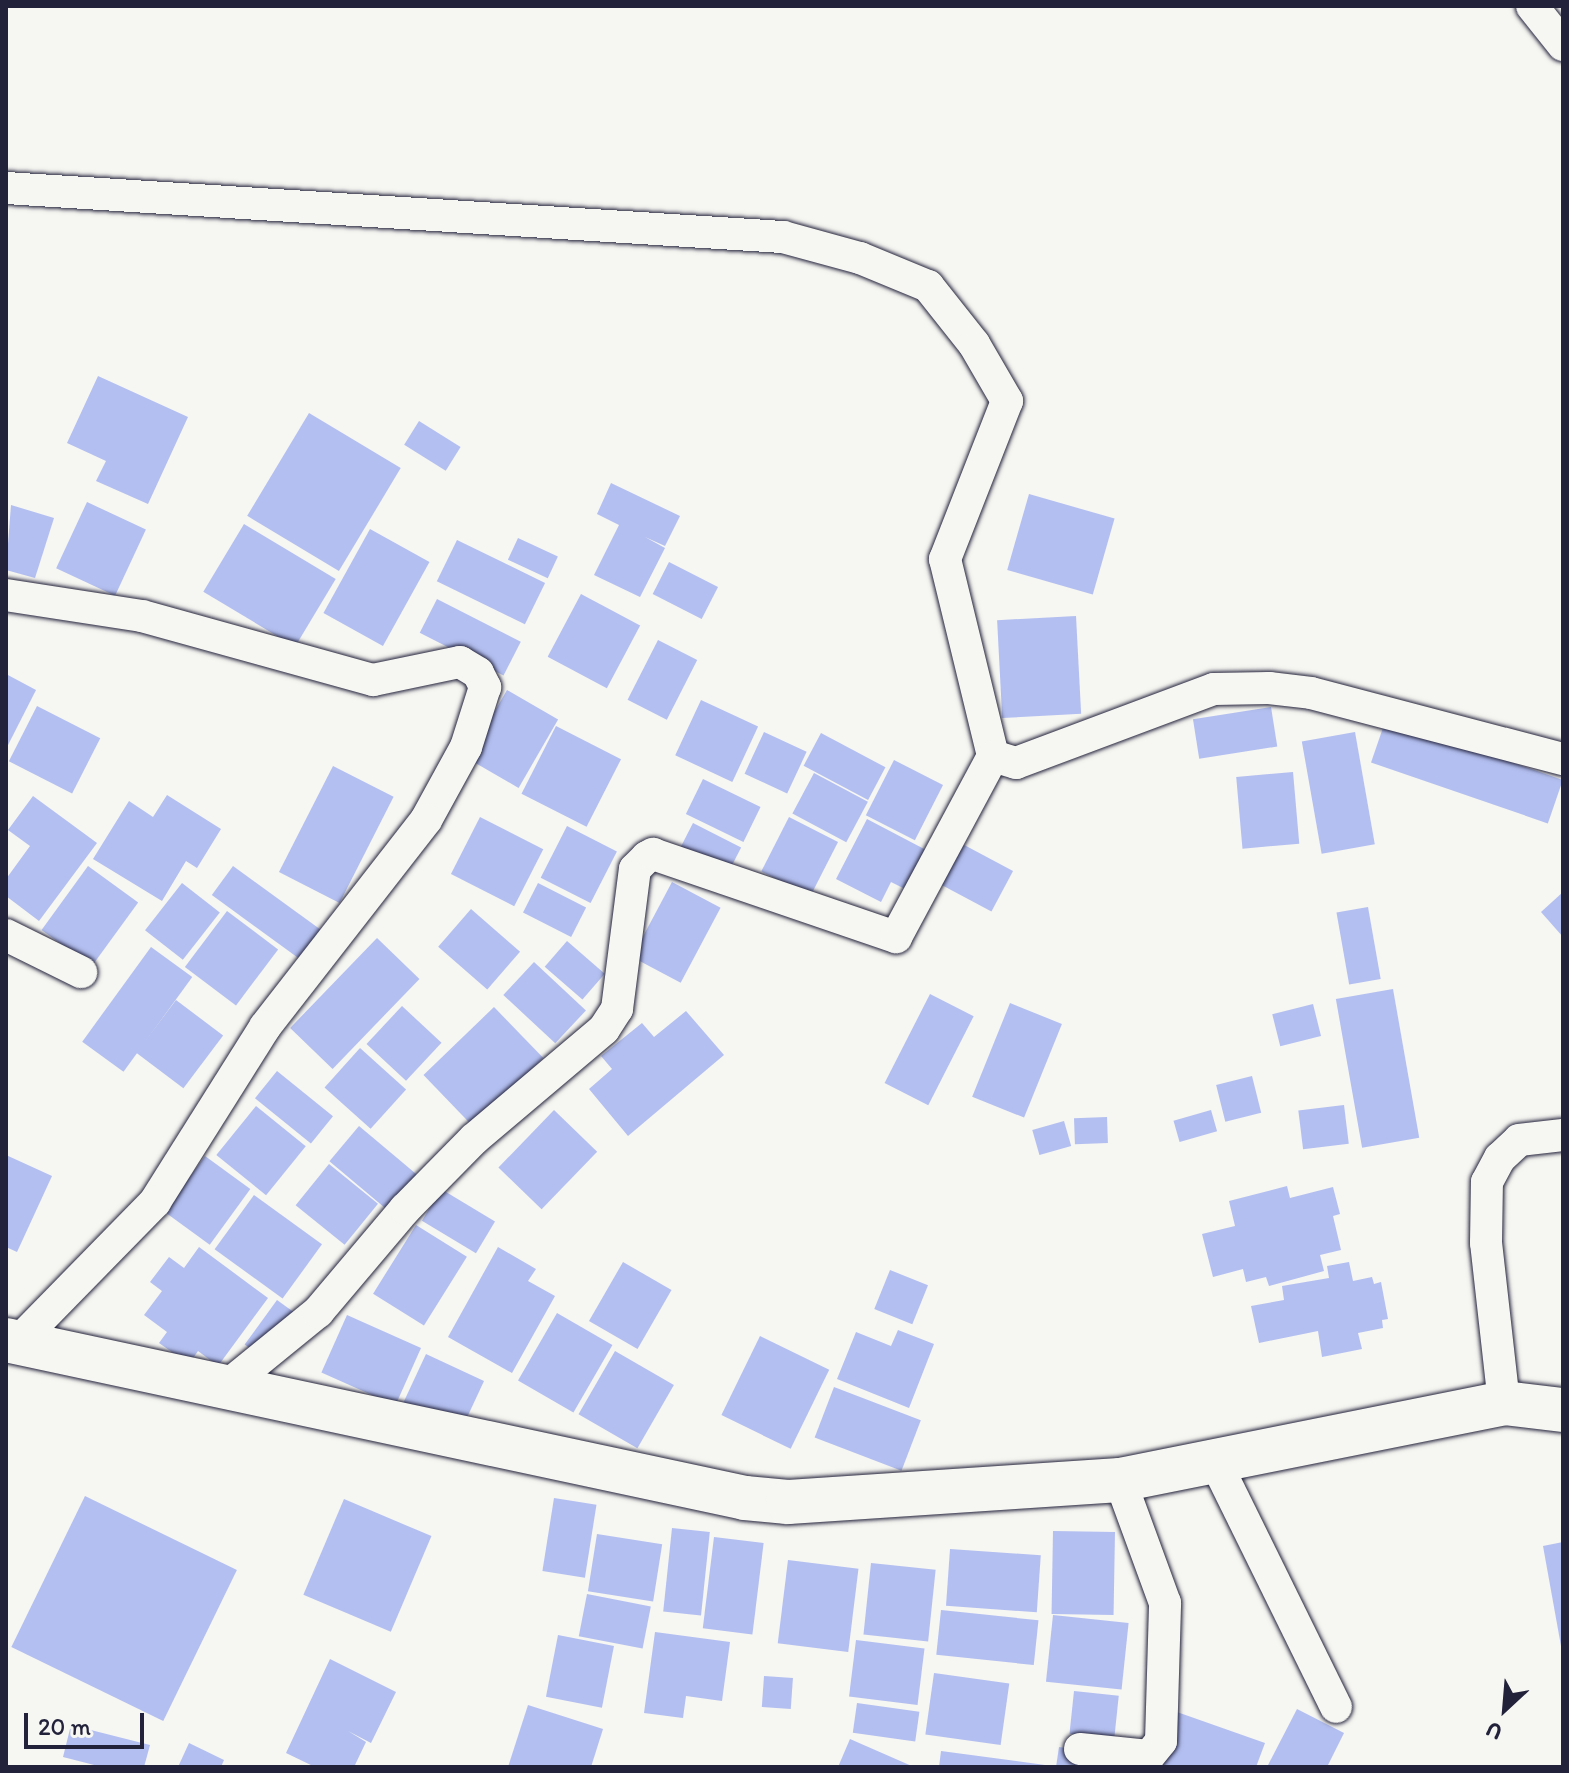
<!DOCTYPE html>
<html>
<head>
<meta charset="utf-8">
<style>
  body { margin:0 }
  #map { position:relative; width:1569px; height:1773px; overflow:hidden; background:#f6f6f2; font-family:Itim,sans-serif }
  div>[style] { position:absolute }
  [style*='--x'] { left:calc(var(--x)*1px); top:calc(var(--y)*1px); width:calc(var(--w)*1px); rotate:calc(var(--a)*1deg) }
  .building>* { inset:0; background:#b3bff0; transform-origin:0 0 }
  .roads { filter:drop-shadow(0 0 2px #22223b) drop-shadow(0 0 2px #22223b) }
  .street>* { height:32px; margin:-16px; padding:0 16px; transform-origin:16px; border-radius:16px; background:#f6f6f2 }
  .secondary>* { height:44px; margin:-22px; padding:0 22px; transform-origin:22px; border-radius:22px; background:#f6f6f2 }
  span { translate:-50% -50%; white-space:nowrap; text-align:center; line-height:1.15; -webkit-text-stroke:7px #f6f6f2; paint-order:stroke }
  .frame { position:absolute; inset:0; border:8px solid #22223b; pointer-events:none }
  .north { position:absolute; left:1465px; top:1669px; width:80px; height:80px; -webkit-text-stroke:6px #f6f6f2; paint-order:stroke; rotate:206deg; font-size:22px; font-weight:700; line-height:32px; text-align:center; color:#22223b }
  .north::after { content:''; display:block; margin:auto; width:28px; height:36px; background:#22223b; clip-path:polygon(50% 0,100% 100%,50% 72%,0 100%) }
  .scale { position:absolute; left:24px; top:1713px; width:120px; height:36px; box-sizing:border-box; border:4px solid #22223b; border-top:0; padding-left:10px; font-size:24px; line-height:28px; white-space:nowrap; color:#22223b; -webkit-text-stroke:6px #f6f6f2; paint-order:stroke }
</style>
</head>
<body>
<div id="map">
  <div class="building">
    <i style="clip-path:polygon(98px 376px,188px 417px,148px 504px,96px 481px,106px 461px,67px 443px)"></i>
    <i style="left:309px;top:413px;width:107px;height:120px;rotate:31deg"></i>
    <i style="left:419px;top:421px;width:49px;height:28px;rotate:32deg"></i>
    <i style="clip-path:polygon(611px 483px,680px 516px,665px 546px,645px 537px,665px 548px,640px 597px,594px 575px,619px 525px,597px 514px)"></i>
    <i style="left:1029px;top:494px;width:89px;height:79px;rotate:16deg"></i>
    <i style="left:87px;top:502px;width:65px;height:73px;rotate:25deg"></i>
    <i style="clip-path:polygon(11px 505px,54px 518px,35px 578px,6px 570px)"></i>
    <i style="left:244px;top:524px;width:107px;height:79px;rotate:31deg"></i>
    <i style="left:370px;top:529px;width:68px;height:96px;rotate:29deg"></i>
    <i style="left:518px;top:538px;width:44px;height:24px;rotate:25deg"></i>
    <i style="left:457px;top:540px;width:98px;height:46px;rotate:26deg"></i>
    <i style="left:669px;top:562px;width:55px;height:36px;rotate:27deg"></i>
    <i style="left:581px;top:594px;width:67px;height:71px;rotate:28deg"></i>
    <i style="left:437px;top:599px;width:94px;height:38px;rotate:27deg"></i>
    <i style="left:1076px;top:616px;width:98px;height:79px;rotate:87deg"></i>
    <i style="left:658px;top:640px;width:44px;height:67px;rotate:27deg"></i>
    <i style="clip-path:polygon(6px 674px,36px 690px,6px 749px)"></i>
    <i style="left:507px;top:690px;width:59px;height:79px;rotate:30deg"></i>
    <i style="left:701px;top:700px;width:63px;height:61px;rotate:25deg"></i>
    <i style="left:37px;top:706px;width:71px;height:62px;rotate:27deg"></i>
    <i style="left:1271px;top:707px;width:40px;height:79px;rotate:81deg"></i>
    <i style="left:1386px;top:719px;width:187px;height:46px;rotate:19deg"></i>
    <i style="left:556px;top:726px;width:73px;height:76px;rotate:27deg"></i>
    <i style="left:764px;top:732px;width:47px;height:46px;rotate:25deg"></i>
    <i style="left:1355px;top:732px;width:114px;height:54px;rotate:80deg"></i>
    <i style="left:821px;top:733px;width:73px;height:37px;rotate:28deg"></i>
    <i style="left:894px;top:760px;width:55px;height:62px;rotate:27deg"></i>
    <i style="left:333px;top:766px;width:68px;height:119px;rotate:27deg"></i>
    <i style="left:1293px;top:772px;width:72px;height:57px;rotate:85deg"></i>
    <i style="left:814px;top:773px;width:61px;height:46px;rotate:28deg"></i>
    <i style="left:703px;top:779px;width:64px;height:39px;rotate:26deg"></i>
    <i style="clip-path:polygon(167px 795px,221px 829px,197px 868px,186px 861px,162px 901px,93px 859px,129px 801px,153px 817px)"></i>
    <i style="clip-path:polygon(33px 796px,97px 843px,39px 921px,6px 896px,6px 879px,30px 846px,8px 830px)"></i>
    <i style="left:480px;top:817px;width:71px;height:64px;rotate:27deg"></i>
    <i style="left:789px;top:817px;width:55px;height:61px;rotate:27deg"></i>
    <i style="clip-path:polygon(867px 819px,928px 851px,907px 890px,891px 882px,881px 902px,836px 879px)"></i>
    <i style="left:693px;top:823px;width:54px;height:27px;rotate:27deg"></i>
    <i style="left:567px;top:826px;width:56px;height:58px;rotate:27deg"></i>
    <i style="left:953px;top:839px;width:68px;height:46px;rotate:28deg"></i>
    <i style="left:88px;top:866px;width:62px;height:79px;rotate:36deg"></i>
    <i style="left:233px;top:866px;width:120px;height:36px;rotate:36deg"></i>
    <i style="left:672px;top:882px;width:55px;height:85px;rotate:28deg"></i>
    <i style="left:182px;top:883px;width:48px;height:60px;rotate:38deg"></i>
    <i style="left:538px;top:883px;width:54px;height:33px;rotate:27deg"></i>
    <i style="clip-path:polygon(1563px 892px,1563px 937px,1541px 912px)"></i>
    <i style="left:1368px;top:907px;width:73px;height:32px;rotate:80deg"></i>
    <i style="left:471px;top:909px;width:65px;height:50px;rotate:41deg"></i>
    <i style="left:227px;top:911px;width:64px;height:70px;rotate:37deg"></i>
    <i style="left:377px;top:938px;width:59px;height:125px;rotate:44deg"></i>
    <i style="left:567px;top:941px;width:50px;height:34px;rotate:41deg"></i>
    <i style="left:151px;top:947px;width:51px;height:117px;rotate:36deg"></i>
    <i style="left:534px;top:962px;width:71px;height:45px;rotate:43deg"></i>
    <i style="left:1393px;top:989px;width:151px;height:58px;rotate:80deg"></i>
    <i style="left:930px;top:994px;width:49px;height:100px;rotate:27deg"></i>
    <i style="left:176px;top:1000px;width:59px;height:66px;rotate:37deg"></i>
    <i style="left:1010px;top:1003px;width:56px;height:101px;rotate:22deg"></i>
    <i style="left:1313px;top:1004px;width:33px;height:42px;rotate:76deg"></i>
    <i style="left:402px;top:1006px;width:54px;height:52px;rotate:43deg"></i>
    <i style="left:494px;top:1007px;width:71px;height:98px;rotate:46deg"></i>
    <i style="clip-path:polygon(686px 1011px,724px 1055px,628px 1136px,589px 1089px,612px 1069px,601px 1056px,642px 1023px,654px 1037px)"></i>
    <i style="left:360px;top:1048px;width:62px;height:53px;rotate:42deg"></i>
    <i style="left:277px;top:1071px;width:72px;height:35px;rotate:39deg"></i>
    <i style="left:1252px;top:1076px;width:38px;height:37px;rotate:76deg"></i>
    <i style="left:1344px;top:1105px;width:39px;height:46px;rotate:83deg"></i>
    <i style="left:256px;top:1106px;width:64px;height:63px;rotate:39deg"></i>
    <i style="left:554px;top:1110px;width:60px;height:80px;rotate:44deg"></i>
    <i style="left:1211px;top:1110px;width:22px;height:39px;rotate:74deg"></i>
    <i style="left:1107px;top:1117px;width:26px;height:33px;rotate:88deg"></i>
    <i style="left:1064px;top:1121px;width:26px;height:33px;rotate:74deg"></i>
    <i style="left:359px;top:1126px;width:82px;height:46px;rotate:40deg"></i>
    <i style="clip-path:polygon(6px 1155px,52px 1176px,17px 1252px,6px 1247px)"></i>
    <i style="left:205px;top:1156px;width:56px;height:69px;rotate:36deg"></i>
    <i style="left:329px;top:1164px;width:63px;height:53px;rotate:39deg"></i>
    <i style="clip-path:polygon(1287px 1186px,1290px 1198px,1333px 1187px,1340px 1214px,1333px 1216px,1341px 1250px,1320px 1255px,1324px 1271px,1269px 1286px,1266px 1277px,1246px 1282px,1243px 1269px,1213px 1277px,1202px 1234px,1235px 1226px,1229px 1201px)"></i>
    <i style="left:441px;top:1189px;width:63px;height:37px;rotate:31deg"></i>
    <i style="left:254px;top:1195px;width:84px;height:67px;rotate:36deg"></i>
    <i style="left:416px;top:1225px;width:60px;height:81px;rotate:32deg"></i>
    <i style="clip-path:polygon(199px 1247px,268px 1298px,218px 1366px,198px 1351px,189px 1364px,159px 1343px,167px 1332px,144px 1315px,162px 1291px,150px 1282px,169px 1257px,184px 1268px)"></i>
    <i style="clip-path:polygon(498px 1247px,536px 1269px,528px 1281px,555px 1296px,512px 1373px,448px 1337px)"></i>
    <i style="left:623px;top:1262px;width:56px;height:68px;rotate:30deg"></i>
    <i style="clip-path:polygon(1349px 1262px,1353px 1281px,1372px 1277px,1374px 1284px,1381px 1282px,1388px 1319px,1382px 1320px,1383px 1328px,1358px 1333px,1362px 1349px,1322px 1357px,1318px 1331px,1259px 1343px,1251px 1306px,1284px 1300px,1282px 1286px,1329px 1278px,1327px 1266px)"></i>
    <i style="left:890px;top:1270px;width:41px;height:42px;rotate:22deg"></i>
    <i style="left:277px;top:1300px;width:29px;height:55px;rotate:36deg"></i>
    <i style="left:557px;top:1313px;width:64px;height:78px;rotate:30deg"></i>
    <i style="left:347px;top:1315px;width:81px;height:63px;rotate:24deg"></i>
    <i style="clip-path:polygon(898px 1330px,934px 1344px,909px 1408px,837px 1379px,856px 1332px,891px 1346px)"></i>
    <i style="left:760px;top:1336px;width:77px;height:88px;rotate:26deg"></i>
    <i style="left:615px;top:1351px;width:68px;height:73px;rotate:30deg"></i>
    <i style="left:426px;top:1354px;width:64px;height:57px;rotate:25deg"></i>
    <i style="left:834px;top:1387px;width:93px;height:54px;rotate:21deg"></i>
    <i style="left:85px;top:1496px;width:169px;height:168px;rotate:26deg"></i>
    <i style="left:554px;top:1498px;width:43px;height:74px;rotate:9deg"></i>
    <i style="left:344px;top:1499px;width:95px;height:104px;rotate:23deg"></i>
    <i style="left:672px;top:1528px;width:38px;height:84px;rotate:6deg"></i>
    <i style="left:1053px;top:1531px;width:62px;height:83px;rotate:1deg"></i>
    <i style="left:597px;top:1534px;width:66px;height:58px;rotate:9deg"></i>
    <i style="left:714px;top:1537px;width:50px;height:92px;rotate:7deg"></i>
    <i style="clip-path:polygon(1563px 1542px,1563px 1646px,1561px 1646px,1543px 1546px)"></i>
    <i style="left:950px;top:1549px;width:91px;height:57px;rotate:4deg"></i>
    <i style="left:788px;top:1560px;width:71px;height:84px;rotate:7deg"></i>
    <i style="left:871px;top:1563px;width:65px;height:72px;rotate:6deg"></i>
    <i style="left:587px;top:1594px;width:65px;height:43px;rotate:11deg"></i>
    <i style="left:941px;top:1610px;width:98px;height:45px;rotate:6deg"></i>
    <i style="left:1053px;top:1615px;width:76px;height:67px;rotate:6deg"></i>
    <i style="clip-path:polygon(655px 1632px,730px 1642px,722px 1701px,686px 1696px,683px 1718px,644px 1713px)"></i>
    <i style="left:558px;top:1635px;width:57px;height:63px;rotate:11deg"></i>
    <i style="left:856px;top:1640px;width:69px;height:57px;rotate:7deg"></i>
    <i style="clip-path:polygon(330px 1659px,396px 1692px,371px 1743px,348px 1731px,366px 1742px,354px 1767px,315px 1767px,286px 1753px)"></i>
    <i style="left:934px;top:1673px;width:76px;height:62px;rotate:8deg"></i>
    <i style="left:764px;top:1676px;width:29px;height:31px;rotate:4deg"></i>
    <i style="left:1074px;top:1691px;width:45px;height:43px;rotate:6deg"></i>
    <i style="left:857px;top:1703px;width:63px;height:30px;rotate:8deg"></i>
    <i style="clip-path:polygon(528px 1705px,603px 1729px,591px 1767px,508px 1767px)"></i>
    <i style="clip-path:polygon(1297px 1709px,1344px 1733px,1327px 1767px,1267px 1767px)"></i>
    <i style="clip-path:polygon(1177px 1712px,1265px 1743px,1256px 1767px,1158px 1767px)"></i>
    <i style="clip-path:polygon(71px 1725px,150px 1745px,144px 1767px,102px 1767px,63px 1757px)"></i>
    <i style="clip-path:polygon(850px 1739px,914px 1767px,838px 1767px)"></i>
    <i style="clip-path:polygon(189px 1743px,224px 1760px,221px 1767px,178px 1767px)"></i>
    <i style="clip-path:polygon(1059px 1747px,1140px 1758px,1138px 1767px,1056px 1767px)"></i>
    <i style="clip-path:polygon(941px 1751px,1045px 1765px,1045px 1767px,939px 1767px)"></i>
  </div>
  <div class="roads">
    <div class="street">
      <i style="--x:1532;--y:6;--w:50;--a:51.5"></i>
      <i style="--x:6;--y:188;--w:779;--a:3.61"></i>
      <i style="--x:783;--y:237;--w:80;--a:15.3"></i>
      <i style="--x:860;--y:258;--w:74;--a:22.4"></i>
      <i style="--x:928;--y:286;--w:74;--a:51.6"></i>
      <i style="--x:974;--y:344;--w:66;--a:59.9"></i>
      <i style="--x:1007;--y:401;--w:170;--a:111.4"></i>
      <i style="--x:945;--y:559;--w:203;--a:76.3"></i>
      <i style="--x:993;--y:756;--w:24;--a:17"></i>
      <i style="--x:1016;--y:763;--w:211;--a:-20.5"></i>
      <i style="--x:1214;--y:689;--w:55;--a:-1"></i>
      <i style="--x:1269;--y:688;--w:42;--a:6.8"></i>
      <i style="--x:1311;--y:693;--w:260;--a:14.7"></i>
      <i style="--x:6;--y:595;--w:138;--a:8.8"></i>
      <i style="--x:142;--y:616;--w:240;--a:15.5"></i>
      <i style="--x:373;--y:680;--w:89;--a:-11.7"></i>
      <i style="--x:460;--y:662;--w:21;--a:31"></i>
      <i style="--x:478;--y:673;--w:16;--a:63"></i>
      <i style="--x:485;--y:687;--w:63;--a:107.6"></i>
      <i style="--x:466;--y:747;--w:83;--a:118.7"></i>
      <i style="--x:426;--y:820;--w:262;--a:127.9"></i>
      <i style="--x:265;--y:1027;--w:207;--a:122.2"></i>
      <i style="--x:155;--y:1202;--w:197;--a:134.4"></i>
      <i style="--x:6;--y:935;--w:84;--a:26.3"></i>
      <i style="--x:222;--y:1390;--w:124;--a:-39.1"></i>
      <i style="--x:318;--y:1312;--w:135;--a:-49.8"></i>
      <i style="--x:405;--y:1209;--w:98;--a:-45.4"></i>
      <i style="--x:474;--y:1139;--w:170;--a:-40.2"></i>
      <i style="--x:604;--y:1029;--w:24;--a:-57"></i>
      <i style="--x:617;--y:1009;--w:141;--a:-82.7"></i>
      <i style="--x:635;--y:869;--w:17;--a:-45"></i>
      <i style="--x:647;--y:857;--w:7;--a:-27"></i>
      <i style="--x:653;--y:854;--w:257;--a:18.9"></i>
      <i style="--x:896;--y:937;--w:205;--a:-61.8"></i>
      <i style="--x:1504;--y:1403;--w:161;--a:-96.4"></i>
      <i style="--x:1486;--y:1243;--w:61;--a:-89.1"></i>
      <i style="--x:1487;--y:1182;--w:27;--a:-62"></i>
      <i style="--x:1500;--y:1158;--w:26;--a:-43"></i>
      <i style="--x:1519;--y:1140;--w:44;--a:-6.5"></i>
      <i style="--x:1215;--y:1461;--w:274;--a:63.8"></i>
      <i style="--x:1080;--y:1749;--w:69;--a:5.8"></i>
      <i style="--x:1149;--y:1756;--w:19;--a:-51"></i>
      <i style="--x:1161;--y:1741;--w:138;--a:-88.3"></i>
      <i style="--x:1165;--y:1603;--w:131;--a:-110.1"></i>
    </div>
    <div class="secondary">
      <i style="--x:6;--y:1340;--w:756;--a:12.07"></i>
      <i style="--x:745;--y:1498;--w:43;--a:5.3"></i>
      <i style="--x:788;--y:1502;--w:333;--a:-3.8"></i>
      <i style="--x:1120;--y:1480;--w:392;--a:-11.3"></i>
      <i style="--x:1504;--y:1403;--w:59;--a:6.8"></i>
    </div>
  </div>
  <div class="frame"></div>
  <div class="north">U</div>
  <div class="scale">20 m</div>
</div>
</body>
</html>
